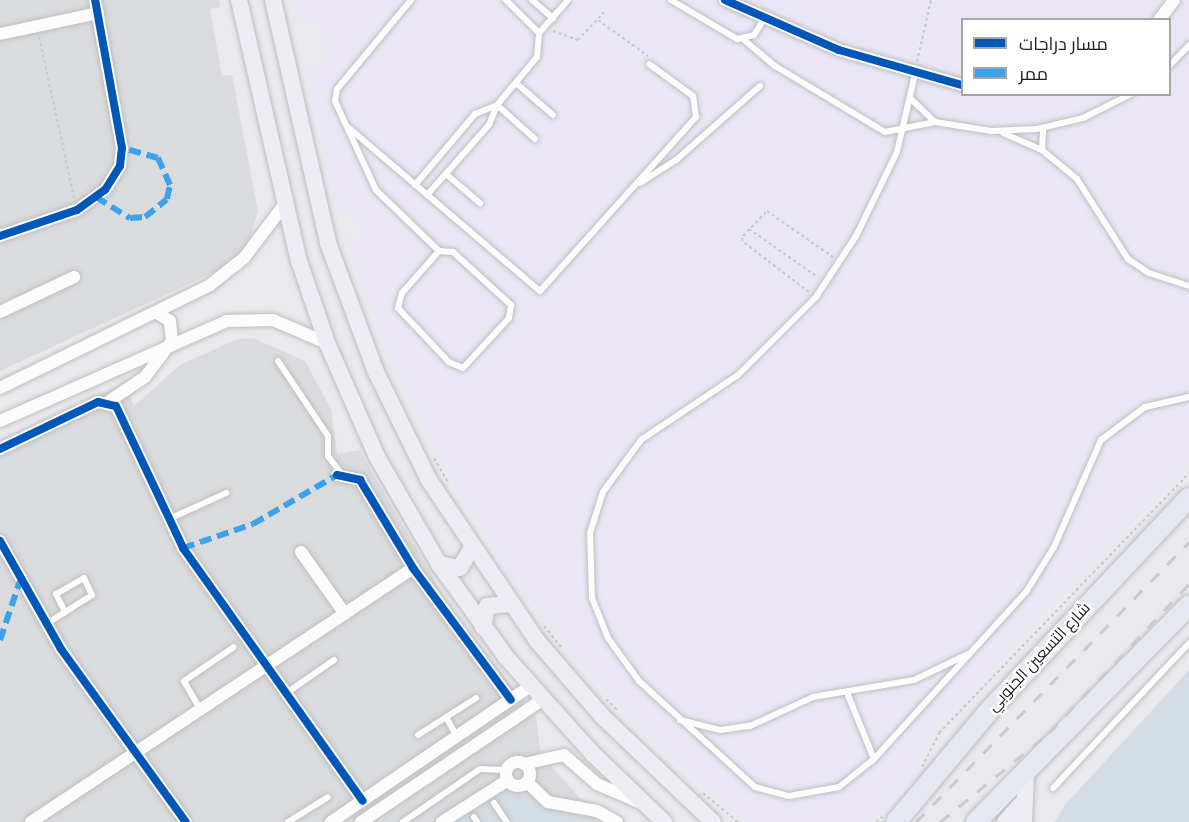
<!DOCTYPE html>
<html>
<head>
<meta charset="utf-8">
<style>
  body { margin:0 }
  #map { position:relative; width:1189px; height:822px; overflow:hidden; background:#e9e9ee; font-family:Signika,Cairo,sans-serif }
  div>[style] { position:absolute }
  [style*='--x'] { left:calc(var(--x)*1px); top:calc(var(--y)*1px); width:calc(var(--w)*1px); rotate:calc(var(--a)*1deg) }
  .residential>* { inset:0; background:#dadbdd }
  .commercial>* { inset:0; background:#d4dde3 }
  .education>* { inset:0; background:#eae6f6 }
  .path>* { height:2px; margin-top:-1px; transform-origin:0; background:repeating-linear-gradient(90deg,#c2cad0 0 3px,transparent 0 6px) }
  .roads { filter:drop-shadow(0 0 2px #bebec0) drop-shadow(0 0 2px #bebec0) }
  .lane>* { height:6px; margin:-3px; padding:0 3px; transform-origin:3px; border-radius:3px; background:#fcfcfc }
  .street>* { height:12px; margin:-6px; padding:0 6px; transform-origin:6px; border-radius:6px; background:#fcfcfc }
  .street>.ring { margin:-6px; padding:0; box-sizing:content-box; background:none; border:12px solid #fcfcfc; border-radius:50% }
  .secondary>* { height:16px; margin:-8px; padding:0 8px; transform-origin:8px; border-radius:8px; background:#eeecf3 }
  .primary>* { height:20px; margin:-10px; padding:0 10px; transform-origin:10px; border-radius:10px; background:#e6e8f1 }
  .rail>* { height:3px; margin-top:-1.5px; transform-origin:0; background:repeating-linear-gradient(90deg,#cacacb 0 12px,transparent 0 24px) }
  .quiet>* { height:6px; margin-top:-3px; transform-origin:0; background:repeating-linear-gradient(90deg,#3da2ea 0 12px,transparent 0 18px) }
  .cycleway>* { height:8px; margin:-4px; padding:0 4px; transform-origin:4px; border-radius:4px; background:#0057b8 }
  span { translate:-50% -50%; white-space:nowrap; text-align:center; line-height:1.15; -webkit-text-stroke:5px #fff; paint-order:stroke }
  .street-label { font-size:16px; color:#202020 }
  .legend { position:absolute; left:961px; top:18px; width:210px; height:78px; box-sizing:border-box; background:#fff; border:2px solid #a6a6a6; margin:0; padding:8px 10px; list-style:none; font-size:18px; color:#202020 }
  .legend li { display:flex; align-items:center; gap:12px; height:30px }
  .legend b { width:30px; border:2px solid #a6a6a6 }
</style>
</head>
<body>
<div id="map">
  <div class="residential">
    <i style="clip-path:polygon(0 0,219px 0,220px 7px,210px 9px,222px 76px,232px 75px,258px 211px,248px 246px,232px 264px,0 371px)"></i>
    <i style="clip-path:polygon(253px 338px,305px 361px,331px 409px,337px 454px,359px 450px,452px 610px,536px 717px,541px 755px,580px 798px,627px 822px,0 822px,0 444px,136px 376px,143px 386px,130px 397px,134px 406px,180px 365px,235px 340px)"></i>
  </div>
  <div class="commercial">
    <i style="clip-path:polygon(1189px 670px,1189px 822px,1055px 822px,1064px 806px)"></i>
    <i style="clip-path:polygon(504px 789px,581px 822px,448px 822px)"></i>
  </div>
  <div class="education">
    <i style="clip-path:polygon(evenodd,292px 0,1189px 0,1189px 464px,947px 715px,924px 743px,913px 777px,871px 822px,742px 822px,662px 751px,581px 665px,511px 576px,438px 457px,365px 296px,345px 234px,350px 232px,353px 241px,362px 238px,354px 212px,344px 215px,337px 206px,305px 67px,320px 65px,325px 57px,319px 22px,298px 26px,292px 0,962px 20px,1170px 20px,1170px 94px,962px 94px,962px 20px)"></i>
  </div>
  <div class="path">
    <i style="--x:598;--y:20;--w:62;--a:35.8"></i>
    <i style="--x:553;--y:31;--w:27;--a:20"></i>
    <i style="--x:578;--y:40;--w:38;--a:-47"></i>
    <i style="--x:39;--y:37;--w:165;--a:77.7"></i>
    <i style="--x:917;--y:62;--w:64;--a:-77.3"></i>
    <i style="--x:749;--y:229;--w:85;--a:35"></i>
    <i style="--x:809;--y:292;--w:84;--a:-142.7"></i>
    <i style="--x:742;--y:241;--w:5;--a:-79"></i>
    <i style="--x:743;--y:236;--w:35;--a:-46"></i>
    <i style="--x:767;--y:211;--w:82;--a:35"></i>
    <i style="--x:434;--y:458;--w:28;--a:60"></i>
    <i style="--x:544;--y:626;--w:27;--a:51"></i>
    <i style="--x:606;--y:699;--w:16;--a:45"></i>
    <i style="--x:922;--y:767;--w:38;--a:-63"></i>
    <i style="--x:939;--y:733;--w:361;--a:-46.1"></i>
    <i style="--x:703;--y:793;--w:45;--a:39.6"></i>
    <i style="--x:876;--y:822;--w:8;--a:-40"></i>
  </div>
  <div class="roads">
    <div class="lane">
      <i style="--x:411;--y:0;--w:116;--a:129.7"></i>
      <i style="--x:337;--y:89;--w:12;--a:99"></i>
      <i style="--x:335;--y:101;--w:98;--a:65.3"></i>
      <i style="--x:376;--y:190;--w:88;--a:44.1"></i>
      <i style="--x:532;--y:0;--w:28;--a:41"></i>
      <i style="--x:671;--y:0;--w:77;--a:30.6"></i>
      <i style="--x:737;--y:39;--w:17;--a:-13"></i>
      <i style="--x:754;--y:35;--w:19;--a:-58"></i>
      <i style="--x:539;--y:33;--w:44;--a:-48.7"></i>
      <i style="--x:743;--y:39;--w:42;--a:40.2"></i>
      <i style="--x:775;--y:66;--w:128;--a:31"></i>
      <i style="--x:885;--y:132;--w:51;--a:-11.3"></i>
      <i style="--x:935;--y:122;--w:57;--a:9.1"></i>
      <i style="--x:991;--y:131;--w:46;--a:-2.5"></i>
      <i style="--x:1037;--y:129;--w:47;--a:-13.4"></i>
      <i style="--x:1083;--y:118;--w:54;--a:-26.6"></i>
      <i style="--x:1170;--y:65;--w:28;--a:-46"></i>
      <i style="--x:915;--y:74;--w:80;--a:103"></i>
      <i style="--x:897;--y:152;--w:93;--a:116"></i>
      <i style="--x:856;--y:236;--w:73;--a:123.3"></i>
      <i style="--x:816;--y:297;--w:110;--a:135"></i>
      <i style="--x:738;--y:375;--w:117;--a:146.2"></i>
      <i style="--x:641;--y:440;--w:64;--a:126.2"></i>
      <i style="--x:603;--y:492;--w:43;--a:107.6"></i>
      <i style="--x:590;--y:533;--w:65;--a:88.2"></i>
      <i style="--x:592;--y:598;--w:43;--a:68.2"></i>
      <i style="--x:608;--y:638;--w:53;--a:54.2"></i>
      <i style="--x:639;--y:681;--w:157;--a:42.4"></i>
      <i style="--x:755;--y:787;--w:35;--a:15"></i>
      <i style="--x:789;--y:796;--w:51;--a:-10.2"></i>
      <i style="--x:839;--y:787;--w:45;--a:-38.7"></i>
      <i style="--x:874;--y:759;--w:226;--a:-47.7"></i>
      <i style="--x:1026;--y:592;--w:53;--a:-58.1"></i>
      <i style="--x:1054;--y:547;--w:117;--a:-66.3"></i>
      <i style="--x:1101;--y:440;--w:55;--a:-36.9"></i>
      <i style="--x:1145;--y:407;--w:45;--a:-12.8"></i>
      <i style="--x:516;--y:83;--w:49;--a:40.9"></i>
      <i style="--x:911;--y:99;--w:33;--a:44"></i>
      <i style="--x:497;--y:105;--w:51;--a:41.8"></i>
      <i style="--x:349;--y:128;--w:251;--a:40.5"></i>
      <i style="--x:540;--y:291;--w:234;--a:-48.1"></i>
      <i style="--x:696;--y:117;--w:21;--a:-98"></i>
      <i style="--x:693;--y:96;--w:54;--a:-144"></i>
      <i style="--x:1003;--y:133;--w:43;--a:23.6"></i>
      <i style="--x:1042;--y:150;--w:45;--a:39.6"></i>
      <i style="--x:1077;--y:179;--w:95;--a:57.5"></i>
      <i style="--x:1128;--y:259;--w:25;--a:34"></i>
      <i style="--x:1149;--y:273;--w:42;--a:18"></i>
      <i style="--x:1042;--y:150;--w:22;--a:-87"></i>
      <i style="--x:446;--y:174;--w:45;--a:40.5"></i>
      <i style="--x:640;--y:183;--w:43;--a:-32.6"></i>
      <i style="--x:676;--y:160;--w:112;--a:-41.4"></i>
      <i style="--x:415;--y:185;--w:93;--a:-49.8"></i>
      <i style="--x:475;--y:114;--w:24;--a:-22"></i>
      <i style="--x:427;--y:195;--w:94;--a:-48.5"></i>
      <i style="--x:489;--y:125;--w:22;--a:-68"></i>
      <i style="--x:497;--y:105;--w:62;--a:-50.2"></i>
      <i style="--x:537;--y:57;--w:24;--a:-85"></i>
      <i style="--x:539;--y:33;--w:47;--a:-135"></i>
      <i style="--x:439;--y:251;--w:14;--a:4"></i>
      <i style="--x:453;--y:252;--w:79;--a:42.4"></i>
      <i style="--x:511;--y:305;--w:13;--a:99"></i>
      <i style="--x:509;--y:318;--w:68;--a:132.6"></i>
      <i style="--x:463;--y:368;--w:15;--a:-157"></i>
      <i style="--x:449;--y:362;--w:74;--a:-133.4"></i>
      <i style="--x:398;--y:308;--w:16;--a:-75"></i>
      <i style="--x:402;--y:293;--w:56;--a:-48.6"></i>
      <i style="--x:278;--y:361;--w:90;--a:56.3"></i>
      <i style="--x:328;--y:436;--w:20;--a:90"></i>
      <i style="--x:328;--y:456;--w:20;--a:53"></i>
      <i style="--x:169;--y:519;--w:63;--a:-24.5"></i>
      <i style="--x:46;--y:624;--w:22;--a:-32"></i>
      <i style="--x:65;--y:612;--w:32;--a:-32"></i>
      <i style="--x:92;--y:595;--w:19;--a:-115"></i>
      <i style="--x:84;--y:578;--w:32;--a:150"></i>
      <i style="--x:56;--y:594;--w:20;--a:63"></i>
      <i style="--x:288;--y:692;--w:56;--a:-34.8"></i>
      <i style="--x:848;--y:695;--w:69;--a:67.9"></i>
      <i style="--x:200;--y:709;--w:32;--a:-120"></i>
      <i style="--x:184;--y:681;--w:60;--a:-34.2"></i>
      <i style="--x:446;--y:717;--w:23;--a:61"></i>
      <i style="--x:680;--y:720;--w:41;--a:14"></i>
      <i style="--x:720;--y:730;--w:30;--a:-8"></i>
      <i style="--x:750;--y:726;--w:69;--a:-24.7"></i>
      <i style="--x:813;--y:697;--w:102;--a:-9.6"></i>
      <i style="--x:914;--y:680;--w:60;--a:-25.7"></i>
      <i style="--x:418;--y:735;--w:69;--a:-32.5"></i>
      <i style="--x:1053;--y:788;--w:199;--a:-46.8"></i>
      <i style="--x:494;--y:803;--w:23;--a:56"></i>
      <i style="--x:474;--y:817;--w:6;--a:59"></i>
      <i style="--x:288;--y:822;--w:47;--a:-32"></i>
      <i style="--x:403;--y:822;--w:93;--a:-34.5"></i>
      <i style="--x:480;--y:769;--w:27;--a:2"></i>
    </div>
    <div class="street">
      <i style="--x:725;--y:0;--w:124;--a:23.7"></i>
      <i style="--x:839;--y:50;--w:128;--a:15.9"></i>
      <i style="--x:1159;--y:20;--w:25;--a:-53"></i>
      <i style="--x:0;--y:34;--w:100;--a:-12.1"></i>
      <i style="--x:0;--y:236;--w:81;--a:-18.7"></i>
      <i style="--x:77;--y:210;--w:34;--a:-36"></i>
      <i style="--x:105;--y:190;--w:28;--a:-58"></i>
      <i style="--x:120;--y:166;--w:18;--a:-84"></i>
      <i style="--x:122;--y:148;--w:150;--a:-100.3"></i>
      <i style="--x:0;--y:312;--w:82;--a:-25.3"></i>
      <i style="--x:0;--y:388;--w:234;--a:-26.1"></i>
      <i style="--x:210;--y:285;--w:43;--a:-38.5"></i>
      <i style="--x:244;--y:258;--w:66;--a:-53"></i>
      <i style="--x:108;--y:402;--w:45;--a:-34"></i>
      <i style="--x:145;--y:377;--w:45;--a:-53.1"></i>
      <i style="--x:172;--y:341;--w:20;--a:-96"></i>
      <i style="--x:170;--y:321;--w:15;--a:-148"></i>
      <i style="--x:0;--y:421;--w:248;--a:-23.8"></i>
      <i style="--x:227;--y:321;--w:46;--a:-1.2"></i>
      <i style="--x:273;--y:320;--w:59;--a:23.1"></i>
      <i style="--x:0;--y:449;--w:109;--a:-25.6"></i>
      <i style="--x:98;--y:402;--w:18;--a:13"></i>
      <i style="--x:116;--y:406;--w:157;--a:64.7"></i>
      <i style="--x:183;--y:548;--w:310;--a:54.6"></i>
      <i style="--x:337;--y:475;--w:24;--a:12"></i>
      <i style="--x:360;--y:480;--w:103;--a:58.9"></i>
      <i style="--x:413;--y:568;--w:164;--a:53.4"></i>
      <i style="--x:0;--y:541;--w:124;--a:60.5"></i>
      <i style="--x:61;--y:649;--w:213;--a:54.2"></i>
      <i style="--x:301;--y:552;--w:76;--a:54.6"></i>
      <i class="ring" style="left:506px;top:762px;width:12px;height:12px"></i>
      <i style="--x:524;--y:764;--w:41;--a:-12.7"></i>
      <i style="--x:564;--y:755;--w:44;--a:41.3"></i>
      <i style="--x:597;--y:784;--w:48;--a:23.4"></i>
      <i style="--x:527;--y:782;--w:29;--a:44"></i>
      <i style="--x:548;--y:802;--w:50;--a:10.4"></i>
      <i style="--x:597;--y:811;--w:23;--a:29"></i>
      <i style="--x:31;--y:822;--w:459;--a:-33.6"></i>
      <i style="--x:331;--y:822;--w:241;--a:-34.3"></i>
      <i style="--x:361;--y:822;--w:218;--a:-34"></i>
      <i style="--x:442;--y:822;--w:78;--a:-32.5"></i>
    </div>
    <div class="secondary">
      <i style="--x:239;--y:0;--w:268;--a:77.1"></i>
      <i style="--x:299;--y:261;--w:87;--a:71.1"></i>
      <i style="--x:327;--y:343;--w:124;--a:66.3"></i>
      <i style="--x:377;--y:457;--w:124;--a:59.9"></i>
      <i style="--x:439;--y:564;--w:115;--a:54.2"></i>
      <i style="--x:506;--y:657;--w:129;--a:48.1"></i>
      <i style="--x:592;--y:753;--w:100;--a:43.8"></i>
      <i style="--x:273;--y:0;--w:249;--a:77.2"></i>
      <i style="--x:328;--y:243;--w:138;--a:69.6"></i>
      <i style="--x:376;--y:372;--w:120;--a:63.9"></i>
      <i style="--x:429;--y:480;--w:195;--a:56.1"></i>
      <i style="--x:538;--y:642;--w:98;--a:49.1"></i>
      <i style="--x:602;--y:716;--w:153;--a:43.7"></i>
      <i style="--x:439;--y:564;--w:21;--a:11"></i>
      <i style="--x:460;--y:568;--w:22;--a:-60"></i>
      <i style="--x:483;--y:627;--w:21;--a:-79"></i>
      <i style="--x:487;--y:606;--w:21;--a:-5"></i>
      <i style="--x:1005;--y:822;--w:24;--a:-48"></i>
      <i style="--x:1024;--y:822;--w:48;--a:-87.6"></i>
    </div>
    <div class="primary">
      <i style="--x:896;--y:822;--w:142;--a:-50.1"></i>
      <i style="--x:987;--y:713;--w:295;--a:-46.8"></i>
      <i style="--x:976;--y:822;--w:304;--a:-45.5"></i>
    </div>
  </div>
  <div class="rail">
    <i style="--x:916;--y:822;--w:391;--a:-45.7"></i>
    <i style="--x:940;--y:822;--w:141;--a:-39.2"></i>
    <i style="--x:1049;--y:733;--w:204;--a:-46.8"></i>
  </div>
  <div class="quiet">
    <i style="--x:96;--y:197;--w:40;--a:32"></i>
    <i style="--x:130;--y:218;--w:15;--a:-4"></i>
    <i style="--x:145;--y:217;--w:28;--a:-39"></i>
    <i style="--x:167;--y:199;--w:14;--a:-78"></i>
    <i style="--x:170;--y:185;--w:30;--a:-114"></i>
    <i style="--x:158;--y:158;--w:37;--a:-164"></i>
    <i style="--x:183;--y:548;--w:74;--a:-18.9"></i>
    <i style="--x:253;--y:524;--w:97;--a:-30.3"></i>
    <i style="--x:0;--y:640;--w:62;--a:-71.3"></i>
  </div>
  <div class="cycleway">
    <i style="--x:725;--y:0;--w:124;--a:23.7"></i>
    <i style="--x:839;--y:50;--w:128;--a:15.9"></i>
    <i style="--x:0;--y:236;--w:81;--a:-18.7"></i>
    <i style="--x:77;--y:210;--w:34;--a:-36"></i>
    <i style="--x:105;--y:190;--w:28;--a:-58"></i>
    <i style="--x:120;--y:166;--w:18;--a:-84"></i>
    <i style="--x:122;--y:148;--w:150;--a:-100.3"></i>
    <i style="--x:0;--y:449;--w:109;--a:-25.6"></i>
    <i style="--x:98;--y:402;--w:18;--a:13"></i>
    <i style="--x:116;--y:406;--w:157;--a:64.7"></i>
    <i style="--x:183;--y:548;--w:310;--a:54.6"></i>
    <i style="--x:337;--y:475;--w:24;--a:12"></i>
    <i style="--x:360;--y:480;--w:103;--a:58.9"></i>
    <i style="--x:413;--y:568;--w:164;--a:53.4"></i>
    <i style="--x:0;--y:541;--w:124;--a:60.5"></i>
    <i style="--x:61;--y:649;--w:213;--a:54.2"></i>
  </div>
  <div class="street-label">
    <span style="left:1039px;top:657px;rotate:-47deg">شارع التسعين الجنوبي</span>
  </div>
  <ul class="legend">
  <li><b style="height:8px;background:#0057b8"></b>مسار دراجات</li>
  <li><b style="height:8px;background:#3da2ea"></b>ممر</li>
  </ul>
</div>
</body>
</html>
